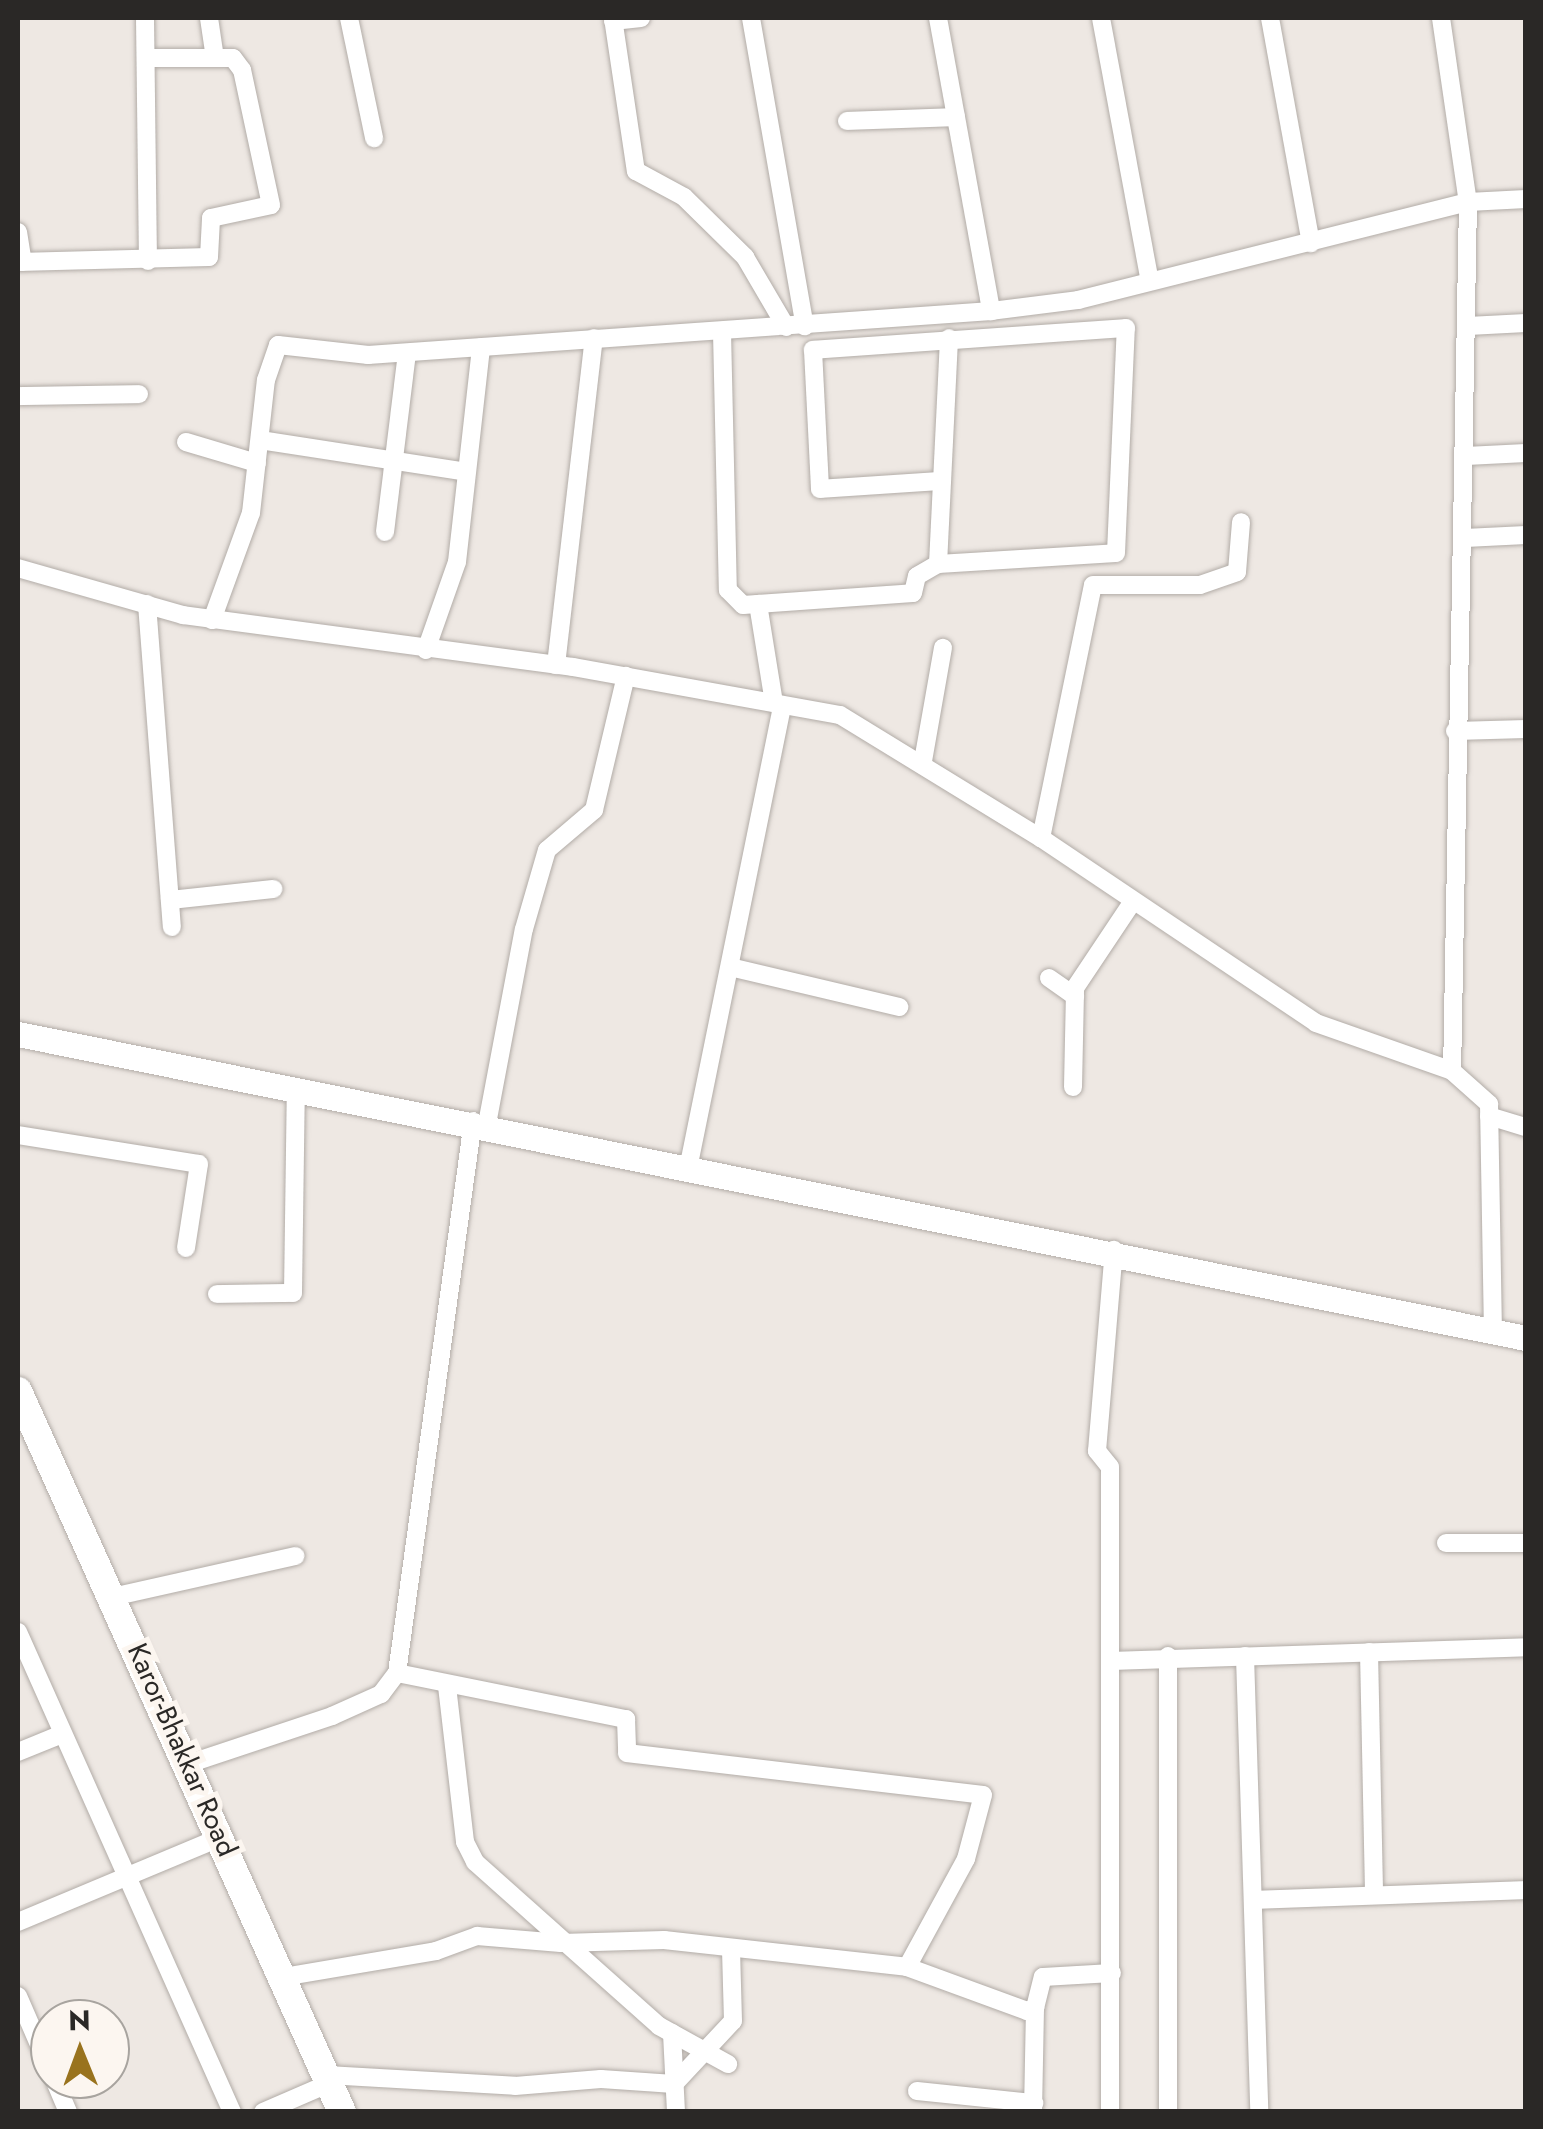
<!DOCTYPE html>
<html>
<head>
<meta charset="utf-8">
<style>
  body { margin:0 }
  #map { position:relative; width:1543px; height:2129px; overflow:hidden; background:#eee8e3; font-family:Jost,sans-serif }
  div>[style] { position:absolute }
  [style*='--x'] { left:calc(var(--x)*1px); top:calc(var(--y)*1px); width:calc(var(--w)*1px); rotate:calc(var(--a)*1deg) }
  .roads { filter:drop-shadow(0 0 2px #b2aca7) drop-shadow(0 0 2px #b2aca7) }
  .minor>* { height:18px; margin:-9px; padding:0 9px; transform-origin:9px; border-radius:9px; background:#fff }
  .secondary>* { height:25px; margin:-12.5px; padding:0 12.5px; transform-origin:12.5px; border-radius:12.5px; background:#fff }
  .primary>* { height:28px; margin:-14px; padding:0 14px; transform-origin:14px; border-radius:14px; background:#fff }
  span { translate:-50% -50%; white-space:nowrap; text-align:center; line-height:1.15; -webkit-text-stroke:10px #fcf6f0; paint-order:stroke }
  .street-label { font-size:28px; color:#2a2826 }
  .frame { position:absolute; inset:0; border:20px solid #2a2826; pointer-events:none }
  .north { position:absolute; left:30px; top:1999px; width:100px; height:100px; box-sizing:border-box; background:#fcf6f0; border:2px solid #a8a49f; border-radius:50%; rotate:359deg; font-size:28px; font-weight:700; line-height:40px; text-align:center; color:#2a2826 }
  .north::after { content:''; display:block; margin:auto; width:35px; height:45px; background:#99731e; clip-path:polygon(50% 0,100% 100%,50% 72%,0 100%) }
</style>
</head>
<body>
<div id="map">
  <div class="roads">
    <div class="minor">
      <i style="--x:145;--y:18;--w:243;--a:89.3"></i>
      <i style="--x:209;--y:18;--w:40;--a:81.5"></i>
      <i style="--x:349;--y:18;--w:123;--a:78.2"></i>
      <i style="--x:613;--y:18;--w:155;--a:81.5"></i>
      <i style="--x:636;--y:171;--w:55;--a:28.4"></i>
      <i style="--x:684;--y:197;--w:86;--a:44.5"></i>
      <i style="--x:745;--y:257;--w:81;--a:59.6"></i>
      <i style="--x:751;--y:18;--w:313;--a:80.1"></i>
      <i style="--x:938;--y:18;--w:298;--a:79.7"></i>
      <i style="--x:1101;--y:18;--w:263;--a:79.5"></i>
      <i style="--x:1270;--y:18;--w:229;--a:79.7"></i>
      <i style="--x:1441;--y:18;--w:186;--a:81.7"></i>
      <i style="--x:1468;--y:202;--w:869;--a:91.05"></i>
      <i style="--x:613;--y:21;--w:28;--a:-6"></i>
      <i style="--x:847;--y:121;--w:109;--a:-2.1"></i>
      <i style="--x:18;--y:232;--w:30;--a:81"></i>
      <i style="--x:18;--y:262;--w:191;--a:-1.5"></i>
      <i style="--x:209;--y:257;--w:39;--a:-87"></i>
      <i style="--x:211;--y:218;--w:61;--a:-12.2"></i>
      <i style="--x:271;--y:205;--w:138;--a:-102.1"></i>
      <i style="--x:242;--y:70;--w:15;--a:-127"></i>
      <i style="--x:233;--y:58;--w:87;--a:180"></i>
      <i style="--x:1468;--y:326;--w:58;--a:-3"></i>
      <i style="--x:722;--y:332;--w:258;--a:88.7"></i>
      <i style="--x:728;--y:590;--w:21;--a:45"></i>
      <i style="--x:743;--y:605;--w:170;--a:-4"></i>
      <i style="--x:913;--y:593;--w:17;--a:-77"></i>
      <i style="--x:917;--y:576;--w:24;--a:-30"></i>
      <i style="--x:938;--y:564;--w:178;--a:-3.5"></i>
      <i style="--x:1116;--y:553;--w:225;--a:-87.5"></i>
      <i style="--x:1126;--y:328;--w:314;--a:176"></i>
      <i style="--x:813;--y:350;--w:139;--a:87.1"></i>
      <i style="--x:820;--y:489;--w:122;--a:-3.8"></i>
      <i style="--x:18;--y:396;--w:121;--a:-0.9"></i>
      <i style="--x:260;--y:440;--w:209;--a:8.8"></i>
      <i style="--x:186;--y:442;--w:74;--a:16.5"></i>
      <i style="--x:1466;--y:456;--w:60;--a:-2.9"></i>
      <i style="--x:385;--y:532;--w:180;--a:-83"></i>
      <i style="--x:1465;--y:538;--w:61;--a:-2.8"></i>
      <i style="--x:938;--y:564;--w:226;--a:-87.2"></i>
      <i style="--x:18;--y:568;--w:172;--a:15.9"></i>
      <i style="--x:183;--y:615;--w:393;--a:7.6"></i>
      <i style="--x:573;--y:667;--w:271;--a:10.2"></i>
      <i style="--x:840;--y:715;--w:236;--a:31.5"></i>
      <i style="--x:1041;--y:838;--w:331;--a:33.9"></i>
      <i style="--x:1316;--y:1023;--w:144;--a:19.4"></i>
      <i style="--x:1452;--y:1071;--w:50;--a:41.7"></i>
      <i style="--x:1489;--y:1104;--w:228;--a:89"></i>
      <i style="--x:147;--y:604;--w:324;--a:85.6"></i>
      <i style="--x:758;--y:604;--w:100;--a:80.8"></i>
      <i style="--x:212;--y:620;--w:114;--a:-70"></i>
      <i style="--x:251;--y:513;--w:134;--a:-83.6"></i>
      <i style="--x:266;--y:380;--w:37;--a:-71"></i>
      <i style="--x:278;--y:345;--w:91;--a:6.3"></i>
      <i style="--x:368;--y:355;--w:625;--a:-4.04"></i>
      <i style="--x:991;--y:311;--w:88;--a:-7.2"></i>
      <i style="--x:1078;--y:300;--w:402;--a:-14.1"></i>
      <i style="--x:1468;--y:202;--w:58;--a:-3"></i>
      <i style="--x:426;--y:650;--w:93;--a:-70.6"></i>
      <i style="--x:457;--y:562;--w:216;--a:-83.6"></i>
      <i style="--x:556;--y:665;--w:329;--a:-83.4"></i>
      <i style="--x:1455;--y:731;--w:71;--a:-1.6"></i>
      <i style="--x:923;--y:761;--w:115;--a:-80"></i>
      <i style="--x:1041;--y:838;--w:258;--a:-78.4"></i>
      <i style="--x:1093;--y:585;--w:107;--a:0"></i>
      <i style="--x:1200;--y:585;--w:39;--a:-19"></i>
      <i style="--x:1237;--y:572;--w:50;--a:-85.4"></i>
      <i style="--x:170;--y:900;--w:104;--a:-6.1"></i>
      <i style="--x:730;--y:967;--w:174;--a:13.3"></i>
      <i style="--x:1049;--y:978;--w:32;--a:35"></i>
      <i style="--x:1073;--y:1087;--w:99;--a:-88.8"></i>
      <i style="--x:1075;--y:988;--w:105;--a:-56.3"></i>
      <i style="--x:1489;--y:1116;--w:39;--a:17"></i>
      <i style="--x:487;--y:1124;--w:198;--a:-79.3"></i>
      <i style="--x:524;--y:929;--w:82;--a:-73.8"></i>
      <i style="--x:547;--y:850;--w:62;--a:-40.4"></i>
      <i style="--x:594;--y:810;--w:138;--a:-76.6"></i>
      <i style="--x:18;--y:1135;--w:183;--a:9.1"></i>
      <i style="--x:199;--y:1164;--w:85;--a:98.8"></i>
      <i style="--x:689;--y:1164;--w:468;--a:-78.5"></i>
      <i style="--x:217;--y:1294;--w:76;--a:-0.8"></i>
      <i style="--x:293;--y:1293;--w:206;--a:-89.2"></i>
      <i style="--x:1446;--y:1543;--w:80;--a:0"></i>
      <i style="--x:112;--y:1597;--w:188;--a:-12.6"></i>
      <i style="--x:18;--y:1632;--w:526;--a:65.97"></i>
      <i style="--x:1369;--y:1652;--w:243;--a:88.8"></i>
      <i style="--x:1245;--y:1656;--w:456;--a:88.2"></i>
      <i style="--x:1112;--y:1661;--w:414;--a:-1.9"></i>
      <i style="--x:397;--y:1673;--w:234;--a:11.4"></i>
      <i style="--x:626;--y:1719;--w:34;--a:88"></i>
      <i style="--x:627;--y:1753;--w:358;--a:6.7"></i>
      <i style="--x:983;--y:1795;--w:66;--a:104.9"></i>
      <i style="--x:966;--y:1859;--w:123;--a:118.6"></i>
      <i style="--x:447;--y:1686;--w:157;--a:83.4"></i>
      <i style="--x:465;--y:1842;--w:22;--a:63"></i>
      <i style="--x:475;--y:1862;--w:246;--a:41.7"></i>
      <i style="--x:659;--y:2026;--w:79;--a:28.8"></i>
      <i style="--x:18;--y:1752;--w:48;--a:-22.2"></i>
      <i style="--x:188;--y:1764;--w:152;--a:-18.4"></i>
      <i style="--x:332;--y:1716;--w:54;--a:-24.2"></i>
      <i style="--x:381;--y:1694;--w:26;--a:-53"></i>
      <i style="--x:397;--y:1673;--w:557;--a:-82.16"></i>
      <i style="--x:1254;--y:1900;--w:272;--a:-2.1"></i>
      <i style="--x:18;--y:1922;--w:220;--a:-22.7"></i>
      <i style="--x:283;--y:1977;--w:155;--a:-9.6"></i>
      <i style="--x:436;--y:1951;--w:44;--a:-20.1"></i>
      <i style="--x:477;--y:1936;--w:84;--a:4.8"></i>
      <i style="--x:561;--y:1943;--w:103;--a:-1.7"></i>
      <i style="--x:664;--y:1940;--w:244;--a:6.3"></i>
      <i style="--x:907;--y:1967;--w:128;--a:20.1"></i>
      <i style="--x:1027;--y:2011;--w:9;--a:-21"></i>
      <i style="--x:1035;--y:2008;--w:32;--a:-76"></i>
      <i style="--x:1043;--y:1977;--w:69;--a:-3.3"></i>
      <i style="--x:18;--y:1996;--w:81;--a:66.6"></i>
      <i style="--x:672;--y:2033;--w:79;--a:87.1"></i>
      <i style="--x:327;--y:2075;--w:188;--a:3.3"></i>
      <i style="--x:515;--y:2086;--w:86;--a:-4.7"></i>
      <i style="--x:601;--y:2079;--w:73;--a:3.9"></i>
      <i style="--x:674;--y:2084;--w:86;--a:-46.9"></i>
      <i style="--x:733;--y:2021;--w:73;--a:-91.6"></i>
      <i style="--x:54;--y:2079;--w:36;--a:67"></i>
      <i style="--x:917;--y:2091;--w:118;--a:5.9"></i>
      <i style="--x:263;--y:2112;--w:73;--a:-23.4"></i>
      <i style="--x:1033;--y:2112;--w:104;--a:-88.9"></i>
      <i style="--x:1110;--y:2112;--w:645;--a:-90"></i>
      <i style="--x:1110;--y:1467;--w:21;--a:-129"></i>
      <i style="--x:1097;--y:1451;--w:202;--a:-85.2"></i>
      <i style="--x:1168;--y:2112;--w:456;--a:-90"></i>
    </div>
    <div class="secondary">
      <i style="--x:18;--y:1034;--w:1538;--a:11.4"></i>
    </div>
    <div class="primary">
      <i style="--x:18;--y:1391;--w:790;--a:65.8"></i>
    </div>
  </div>
  <div class="street-label">
    <span style="left:182px;top:1750px;rotate:66deg">Karor-Bhakkar Road</span>
  </div>
  <div class="frame"></div>
  <div class="north">N</div>
</div>
</body>
</html>
